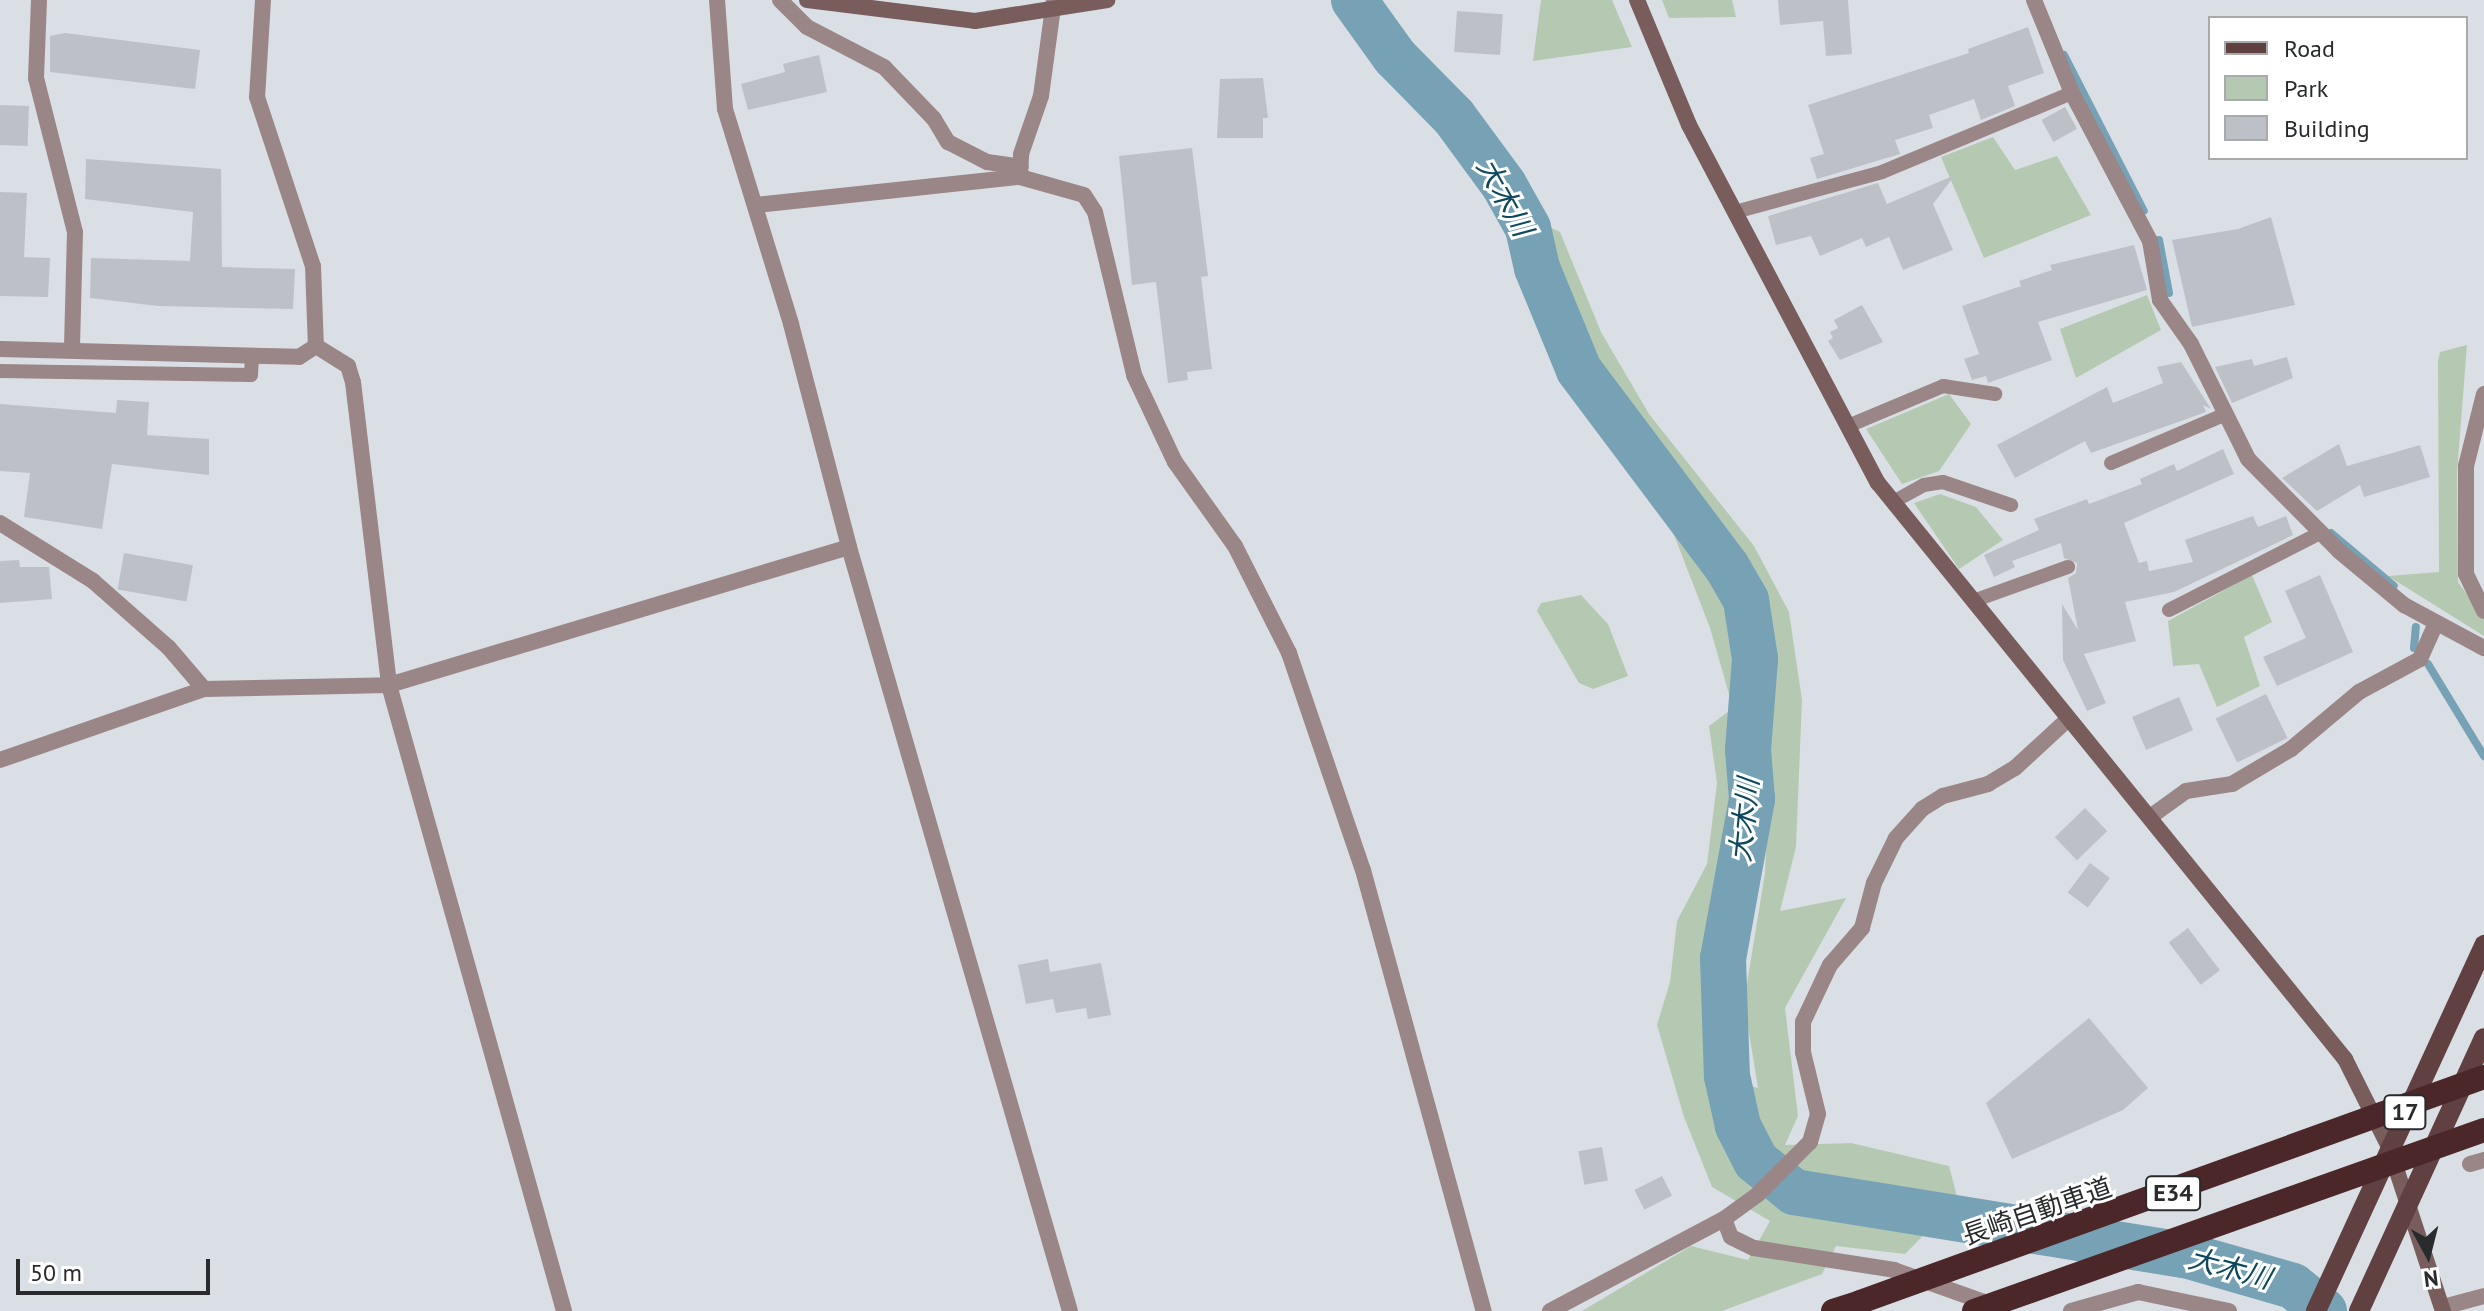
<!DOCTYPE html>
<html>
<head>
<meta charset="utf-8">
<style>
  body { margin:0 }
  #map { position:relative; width:2484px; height:1311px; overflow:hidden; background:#dadfe5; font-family:"PT Sans","Noto Sans JP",sans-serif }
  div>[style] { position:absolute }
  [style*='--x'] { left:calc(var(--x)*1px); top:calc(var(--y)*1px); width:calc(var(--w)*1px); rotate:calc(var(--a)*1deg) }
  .green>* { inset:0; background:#b5c9b2 }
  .stream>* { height:8px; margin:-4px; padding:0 4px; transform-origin:4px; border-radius:4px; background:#77a1b5 }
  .river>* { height:46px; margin:-23px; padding:0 23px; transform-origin:23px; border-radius:23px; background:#77a1b5 }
  .building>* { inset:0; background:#bdc1c7; transform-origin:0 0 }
  .lane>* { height:14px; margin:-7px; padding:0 7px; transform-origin:7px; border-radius:7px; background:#9a8686 }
  .street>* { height:16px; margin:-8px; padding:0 8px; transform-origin:8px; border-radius:8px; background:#9a8686 }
  .secondary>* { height:16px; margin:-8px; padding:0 8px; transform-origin:8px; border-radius:8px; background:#795d5d }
  .primary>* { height:20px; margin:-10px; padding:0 10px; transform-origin:10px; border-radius:10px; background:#604040 }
  .highway>* { height:24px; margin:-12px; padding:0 12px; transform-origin:12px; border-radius:12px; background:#4b2729 }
  .highway-bridge>* { height:24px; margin:-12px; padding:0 12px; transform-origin:12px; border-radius:12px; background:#4b2729 }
  span { translate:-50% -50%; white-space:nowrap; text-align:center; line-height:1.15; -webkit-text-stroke:6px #fff; paint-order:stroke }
  .shield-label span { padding:2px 6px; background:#fff; border:2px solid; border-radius:6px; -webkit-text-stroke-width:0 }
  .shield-label { font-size:24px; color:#282a2c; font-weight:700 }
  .street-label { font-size:26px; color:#282a2c }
  .water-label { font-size:28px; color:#0c485d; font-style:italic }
  .legend { position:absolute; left:2208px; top:16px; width:260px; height:144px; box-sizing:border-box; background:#fff; border:2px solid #a9aaab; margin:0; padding:10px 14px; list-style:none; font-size:24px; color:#282a2c }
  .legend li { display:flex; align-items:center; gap:16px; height:40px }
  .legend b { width:40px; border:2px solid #a9aaab }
  .north { position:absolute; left:2388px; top:1215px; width:80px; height:80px; -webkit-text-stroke:6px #fff; paint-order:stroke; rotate:173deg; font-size:22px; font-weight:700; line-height:32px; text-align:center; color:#282a2c }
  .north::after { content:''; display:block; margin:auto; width:28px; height:36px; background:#282a2c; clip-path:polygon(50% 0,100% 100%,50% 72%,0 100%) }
  .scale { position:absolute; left:16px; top:1259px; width:194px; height:36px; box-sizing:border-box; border:4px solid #282a2c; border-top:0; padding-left:10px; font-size:24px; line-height:28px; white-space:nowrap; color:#282a2c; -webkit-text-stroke:6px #fff; paint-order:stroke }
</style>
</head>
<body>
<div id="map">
  <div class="green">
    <i style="clip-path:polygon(1541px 0,1612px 0,1632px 47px,1533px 61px)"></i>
    <i style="clip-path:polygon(1662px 0,1732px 0,1736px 17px,1669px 18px)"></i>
    <i style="clip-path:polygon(1993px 137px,2015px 170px,2057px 156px,2091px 215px,1984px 258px,1941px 157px)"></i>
    <i style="clip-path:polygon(1538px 221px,1560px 232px,1601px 332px,1649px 414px,1754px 546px,1789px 612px,1802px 700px,1796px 847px,1780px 911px,1846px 898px,1785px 1008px,1798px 1116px,1785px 1145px,1851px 1143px,1949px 1166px,1958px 1200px,1905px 1254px,1836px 1246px,1822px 1274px,1722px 1311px,1582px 1311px,1691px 1246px,1748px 1260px,1770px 1221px,1712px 1187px,1684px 1117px,1657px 1025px,1670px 982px,1677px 921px,1707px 864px,1717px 783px,1709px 726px,1733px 708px,1710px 628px,1664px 509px,1702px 554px,1731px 614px,1743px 807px,1709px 956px,1717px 1075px,1758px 1088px,1744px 1002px,1765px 873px,1773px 687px,1758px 602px,1737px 563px,1585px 359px,1548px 271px)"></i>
    <i style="clip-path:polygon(2147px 295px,2161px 330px,2076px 378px,2060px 329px)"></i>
    <i style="clip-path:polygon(2467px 345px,2457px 473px,2458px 582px,2484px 618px,2484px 636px,2388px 576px,2439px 572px,2438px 361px,2440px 352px)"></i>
    <i style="clip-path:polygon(1949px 394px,1971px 424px,1939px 471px,1902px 484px,1866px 429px)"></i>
    <i style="clip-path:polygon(1940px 494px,1976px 507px,2003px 540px,1959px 569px,1914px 503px)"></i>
    <i style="clip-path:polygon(2252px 575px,2272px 622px,2244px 637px,2260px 686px,2217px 707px,2199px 664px,2173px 666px,2168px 621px)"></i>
    <i style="clip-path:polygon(1581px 595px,1608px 624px,1628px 676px,1593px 689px,1579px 683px,1537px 611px,1541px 603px)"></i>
  </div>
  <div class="stream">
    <i style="--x:2064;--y:55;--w:175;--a:62.9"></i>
    <i style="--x:2159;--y:240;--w:54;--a:79.3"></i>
    <i style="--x:2331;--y:533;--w:82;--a:40.1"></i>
    <i style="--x:2414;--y:648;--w:21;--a:-85"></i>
    <i style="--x:2428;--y:664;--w:108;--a:58.7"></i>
  </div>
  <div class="river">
    <i style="--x:1354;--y:0;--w:70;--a:54.3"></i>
    <i style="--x:1395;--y:57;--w:84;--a:45.5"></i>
    <i style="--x:1454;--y:117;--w:84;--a:53.7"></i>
    <i style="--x:1504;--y:185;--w:49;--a:60.8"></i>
    <i style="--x:1528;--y:228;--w:41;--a:77.3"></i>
    <i style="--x:1537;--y:268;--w:110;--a:67.6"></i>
    <i style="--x:1579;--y:370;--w:246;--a:53.1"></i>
    <i style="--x:1727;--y:567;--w:38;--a:60"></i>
    <i style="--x:1746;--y:600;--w:60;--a:81.3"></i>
    <i style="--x:1755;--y:659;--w:91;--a:94.4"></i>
    <i style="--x:1748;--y:750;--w:49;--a:85.3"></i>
    <i style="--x:1752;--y:799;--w:162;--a:100.3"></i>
    <i style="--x:1723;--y:958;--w:118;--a:88.1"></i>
    <i style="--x:1727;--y:1076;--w:51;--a:77.6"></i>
    <i style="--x:1738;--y:1126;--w:39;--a:63"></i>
    <i style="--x:1756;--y:1161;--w:49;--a:39.2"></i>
    <i style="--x:1794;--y:1192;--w:396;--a:9.2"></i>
    <i style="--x:2185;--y:1255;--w:112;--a:16"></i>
    <i style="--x:2293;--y:1286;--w:40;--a:39"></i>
  </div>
  <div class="building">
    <i style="clip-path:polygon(1778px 0,1848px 0,1852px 54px,1826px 56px,1823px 21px,1780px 25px)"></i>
    <i style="left:1457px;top:11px;width:46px;height:41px;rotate:4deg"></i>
    <i style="clip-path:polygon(2028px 27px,2044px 73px,2008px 86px,2015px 106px,1981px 120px,1974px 99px,1929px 115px,1933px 128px,1895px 140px,1900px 154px,1817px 179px,1810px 158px,1824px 154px,1808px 105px,1969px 53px,1968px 49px)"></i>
    <i style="clip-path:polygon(65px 33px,200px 50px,195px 89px,50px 72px,50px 36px)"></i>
    <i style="clip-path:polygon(819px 55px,827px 92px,748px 110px,741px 84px,785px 72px,783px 64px)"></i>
    <i style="clip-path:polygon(1263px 78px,1268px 118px,1263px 118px,1263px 138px,1217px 138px,1220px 79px)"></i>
    <i style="left:0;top:105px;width:29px;height:40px;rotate:2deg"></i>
    <i style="left:2065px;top:107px;width:25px;height:27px;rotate:61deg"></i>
    <i style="clip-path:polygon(1192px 148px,1208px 276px,1201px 277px,1212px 369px,1187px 372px,1188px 380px,1168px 383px,1156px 282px,1132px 285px,1119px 156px)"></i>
    <i style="clip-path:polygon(86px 159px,221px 169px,222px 267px,295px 269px,293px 309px,158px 306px,90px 298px,91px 258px,190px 261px,193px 212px,85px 199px)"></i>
    <i style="clip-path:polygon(1955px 175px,1933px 204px,1953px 250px,1903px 270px,1889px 237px,1866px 247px,1862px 238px,1820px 256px,1811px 236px,1776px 245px,1768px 216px,1878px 183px,1887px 204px)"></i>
    <i style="clip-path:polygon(0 192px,27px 193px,24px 257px,50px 258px,48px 297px,0 296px)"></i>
    <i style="clip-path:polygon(2271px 217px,2295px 305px,2192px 327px,2172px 240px,2238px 229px)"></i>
    <i style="clip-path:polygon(2134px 245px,2147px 290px,2038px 322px,2052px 360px,1988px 383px,1986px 376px,1972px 380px,1964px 359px,1979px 354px,1962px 306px,2021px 286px,2019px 281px,2052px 270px,2050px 265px)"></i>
    <i style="clip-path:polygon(1862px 305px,1883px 342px,1840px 360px,1828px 341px,1833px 338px,1830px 332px,1838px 328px,1834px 320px)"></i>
    <i style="clip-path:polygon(2287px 357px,2293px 378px,2232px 403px,2215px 367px,2252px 359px,2254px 366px)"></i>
    <i style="clip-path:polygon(2181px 362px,2211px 409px,2203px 405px,2206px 412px,2091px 453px,2085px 441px,2015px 478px,1997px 445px,2107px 387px,2113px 403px,2163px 383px,2157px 367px)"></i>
    <i style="clip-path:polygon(117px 400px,149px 402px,147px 435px,209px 439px,209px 475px,112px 464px,102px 529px,24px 517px,30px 473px,0 471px,0 404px,116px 413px)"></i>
    <i style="clip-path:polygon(2339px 444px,2347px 466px,2420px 445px,2430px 477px,2364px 497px,2360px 485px,2317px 511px,2282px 478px)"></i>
    <i style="clip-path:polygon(2223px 449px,2234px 474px,2124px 523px,2139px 563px,2147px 561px,2149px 571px,2193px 562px,2185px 540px,2253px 516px,2258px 527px,2286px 516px,2293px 535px,2174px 592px,2125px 602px,2136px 641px,2084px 654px,2106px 703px,2087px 711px,2063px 660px,2062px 604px,2078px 630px,2068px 578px,2076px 573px,2077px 563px,2064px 558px,2061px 543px,2012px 561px,2015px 567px,1994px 577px,1984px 555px,2039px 530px,2034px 519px,2087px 499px,2089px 504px,2142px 484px,2140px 479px,2174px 464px,2177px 471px)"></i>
    <i style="left:124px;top:553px;width:70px;height:37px;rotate:10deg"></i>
    <i style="clip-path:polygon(19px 560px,20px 567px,49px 567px,52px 599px,0 603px,0 561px)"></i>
    <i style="clip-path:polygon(2320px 575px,2353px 652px,2277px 686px,2263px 657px,2306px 638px,2285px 591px)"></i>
    <i style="left:2266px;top:694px;width:49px;height:56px;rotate:64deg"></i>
    <i style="left:2179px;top:697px;width:36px;height:51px;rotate:67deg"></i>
    <i style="left:2085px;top:808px;width:32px;height:42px;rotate:46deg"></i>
    <i style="left:2090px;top:863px;width:25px;height:37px;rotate:37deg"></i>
    <i style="left:2188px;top:928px;width:53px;height:24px;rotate:53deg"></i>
    <i style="clip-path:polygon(1048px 959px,1050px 972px,1101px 963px,1111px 1015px,1088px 1019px,1086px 1008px,1056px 1013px,1053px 999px,1026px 1004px,1018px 965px)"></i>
    <i style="clip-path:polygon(2089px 1018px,2148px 1088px,2123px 1110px,2012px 1159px,1986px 1103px)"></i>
    <i style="left:1602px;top:1147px;width:34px;height:24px;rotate:80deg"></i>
    <i style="left:1662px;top:1176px;width:22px;height:31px;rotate:63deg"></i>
  </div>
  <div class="lane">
    <i style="--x:1735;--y:212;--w:152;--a:-15.2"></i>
    <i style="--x:1882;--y:172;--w:206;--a:-22.6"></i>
    <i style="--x:0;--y:371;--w:251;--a:0.9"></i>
    <i style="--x:251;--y:375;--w:19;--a:-87"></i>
    <i style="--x:1848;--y:426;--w:103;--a:-22.8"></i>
    <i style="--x:1943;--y:386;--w:53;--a:8.7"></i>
    <i style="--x:2111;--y:463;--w:125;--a:-23.1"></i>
    <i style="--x:1893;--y:502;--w:35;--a:-29"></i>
    <i style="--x:1924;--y:485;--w:19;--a:-9"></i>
    <i style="--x:1943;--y:482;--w:72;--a:18.7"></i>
    <i style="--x:1973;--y:601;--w:101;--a:-19.7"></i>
    <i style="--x:2169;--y:610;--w:169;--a:-27"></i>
  </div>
  <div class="street">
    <i style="--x:39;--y:0;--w:78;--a:92.2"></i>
    <i style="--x:36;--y:78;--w:159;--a:75.8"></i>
    <i style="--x:75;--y:232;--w:117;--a:91.5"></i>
    <i style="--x:263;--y:0;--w:97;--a:93.5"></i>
    <i style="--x:257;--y:97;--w:178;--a:71.7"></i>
    <i style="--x:313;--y:266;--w:80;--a:87.9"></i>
    <i style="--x:717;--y:0;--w:109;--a:85.8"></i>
    <i style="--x:725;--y:109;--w:225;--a:72.9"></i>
    <i style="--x:791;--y:324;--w:230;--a:75.4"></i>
    <i style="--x:849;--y:547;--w:795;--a:73.87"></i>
    <i style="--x:780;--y:0;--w:38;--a:45"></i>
    <i style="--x:807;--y:27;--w:87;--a:27.5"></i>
    <i style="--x:884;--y:67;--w:72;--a:46.1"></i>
    <i style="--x:934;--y:119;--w:27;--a:59"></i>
    <i style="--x:948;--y:142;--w:44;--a:27.1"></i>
    <i style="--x:987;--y:162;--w:34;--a:8"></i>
    <i style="--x:2034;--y:0;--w:100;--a:67.8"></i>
    <i style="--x:2072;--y:93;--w:167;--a:62.2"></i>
    <i style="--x:2150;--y:241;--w:60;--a:80.4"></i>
    <i style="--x:2160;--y:300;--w:54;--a:54.8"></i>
    <i style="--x:2191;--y:344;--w:128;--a:63.6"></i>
    <i style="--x:2248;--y:459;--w:129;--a:45.3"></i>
    <i style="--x:2339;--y:551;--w:85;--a:39.7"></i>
    <i style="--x:2404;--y:605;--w:91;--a:28.3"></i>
    <i style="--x:1020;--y:176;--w:22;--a:-87"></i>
    <i style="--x:1021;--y:154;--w:61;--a:-71"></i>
    <i style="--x:1041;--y:96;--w:97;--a:-82.3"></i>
    <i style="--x:756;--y:205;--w:265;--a:-6.1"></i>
    <i style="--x:1020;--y:177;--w:66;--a:15.7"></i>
    <i style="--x:1084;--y:195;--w:20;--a:57"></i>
    <i style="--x:1095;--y:212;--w:168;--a:76.5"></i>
    <i style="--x:1134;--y:375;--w:96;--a:64.8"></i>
    <i style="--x:1175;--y:462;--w:103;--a:54.5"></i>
    <i style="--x:1235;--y:546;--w:120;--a:63.2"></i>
    <i style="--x:1289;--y:653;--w:229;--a:71.2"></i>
    <i style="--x:1363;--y:870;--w:457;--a:74.7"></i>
    <i style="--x:316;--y:346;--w:38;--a:32"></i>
    <i style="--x:348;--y:366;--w:17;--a:73"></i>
    <i style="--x:353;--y:382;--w:305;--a:83.2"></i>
    <i style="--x:389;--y:685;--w:650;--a:74.38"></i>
    <i style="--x:0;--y:349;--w:299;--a:1.5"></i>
    <i style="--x:299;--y:357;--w:20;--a:-33"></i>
    <i style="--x:2484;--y:394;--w:74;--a:104"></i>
    <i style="--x:2466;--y:466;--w:108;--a:90"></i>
    <i style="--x:2466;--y:574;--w:41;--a:64.1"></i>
    <i style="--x:0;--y:523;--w:110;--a:31.9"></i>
    <i style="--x:93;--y:581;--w:101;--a:41.4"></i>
    <i style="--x:169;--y:648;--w:54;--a:49.5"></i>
    <i style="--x:0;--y:760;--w:216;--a:-19.2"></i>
    <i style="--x:204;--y:689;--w:185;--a:-1.2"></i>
    <i style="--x:389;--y:685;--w:480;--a:-16.7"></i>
    <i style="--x:2150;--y:817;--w:44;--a:-35.8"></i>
    <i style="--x:2186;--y:791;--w:47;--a:-8.7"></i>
    <i style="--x:2232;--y:784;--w:69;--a:-30.7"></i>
    <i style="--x:2291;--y:749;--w:89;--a:-40"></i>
    <i style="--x:2359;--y:692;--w:69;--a:-28.4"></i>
    <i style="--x:2420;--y:659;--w:37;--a:-66"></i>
    <i style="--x:2470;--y:1164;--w:15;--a:-16"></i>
    <i style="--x:1724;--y:1219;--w:19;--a:69"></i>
    <i style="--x:1731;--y:1237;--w:25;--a:26"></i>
    <i style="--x:1754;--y:1248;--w:142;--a:8.9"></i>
    <i style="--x:1894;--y:1270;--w:107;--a:19.6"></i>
    <i style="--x:2443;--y:1307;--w:42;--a:-15"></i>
    <i style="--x:1550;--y:1311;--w:197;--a:-27.9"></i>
    <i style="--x:1724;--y:1219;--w:41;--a:-36"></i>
    <i style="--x:1757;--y:1195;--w:75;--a:-45"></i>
    <i style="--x:1810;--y:1142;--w:29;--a:-74"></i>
    <i style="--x:1818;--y:1114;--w:64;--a:-103.6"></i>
    <i style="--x:1803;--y:1052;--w:30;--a:-90"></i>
    <i style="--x:1803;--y:1022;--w:63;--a:-64.7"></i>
    <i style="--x:1830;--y:965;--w:49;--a:-49.1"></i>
    <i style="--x:1862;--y:928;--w:47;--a:-75.1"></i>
    <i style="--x:1874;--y:883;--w:50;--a:-63.9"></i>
    <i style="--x:1896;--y:838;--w:39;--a:-48"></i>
    <i style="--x:1922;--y:809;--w:25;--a:-32"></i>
    <i style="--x:1943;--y:796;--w:47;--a:-14.9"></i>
    <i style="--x:1988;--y:784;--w:31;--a:-31"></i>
    <i style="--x:2015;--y:768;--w:71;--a:-42.7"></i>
    <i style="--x:2071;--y:1311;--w:70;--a:-15.8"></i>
    <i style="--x:2138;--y:1292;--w:93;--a:11.8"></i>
  </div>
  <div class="secondary">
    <i style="--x:807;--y:0;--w:169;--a:7.1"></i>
    <i style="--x:975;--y:21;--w:134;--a:-9"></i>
    <i style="--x:1637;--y:0;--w:135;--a:67.4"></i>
    <i style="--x:1689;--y:125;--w:405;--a:62.2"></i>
    <i style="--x:1878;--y:483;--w:742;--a:50.97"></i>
    <i style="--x:2345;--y:1059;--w:98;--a:63.4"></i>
    <i style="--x:2389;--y:1147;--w:173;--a:71.8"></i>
  </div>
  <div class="primary">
    <i style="--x:2316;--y:1311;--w:403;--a:-65.3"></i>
    <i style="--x:2359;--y:1311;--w:300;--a:-65.4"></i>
  </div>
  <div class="highway">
    <i style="--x:1833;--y:1311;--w:28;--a:-18"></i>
  </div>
  <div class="highway-bridge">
    <i style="--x:1860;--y:1302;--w:663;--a:-19.83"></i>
    <i style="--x:1974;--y:1311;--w:541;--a:-19.54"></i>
  </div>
  <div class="shield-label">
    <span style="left:2405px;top:1112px">17</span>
    <span style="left:2173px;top:1193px">E34</span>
  </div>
  <div class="street-label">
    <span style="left:2037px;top:1211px;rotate:-19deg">長崎自動車道</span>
  </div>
  <div class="water-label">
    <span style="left:1505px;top:197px;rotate:61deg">大木川</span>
    <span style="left:1744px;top:820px;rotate:-84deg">大木川</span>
    <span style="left:2230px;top:1268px;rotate:15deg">大木川</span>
  </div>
  <ul class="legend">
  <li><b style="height:10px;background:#604040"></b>Road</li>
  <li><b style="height:22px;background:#b5c9b2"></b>Park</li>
  <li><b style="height:22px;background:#bdc1c7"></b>Building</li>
  </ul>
  <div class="north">N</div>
  <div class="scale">50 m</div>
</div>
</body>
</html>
